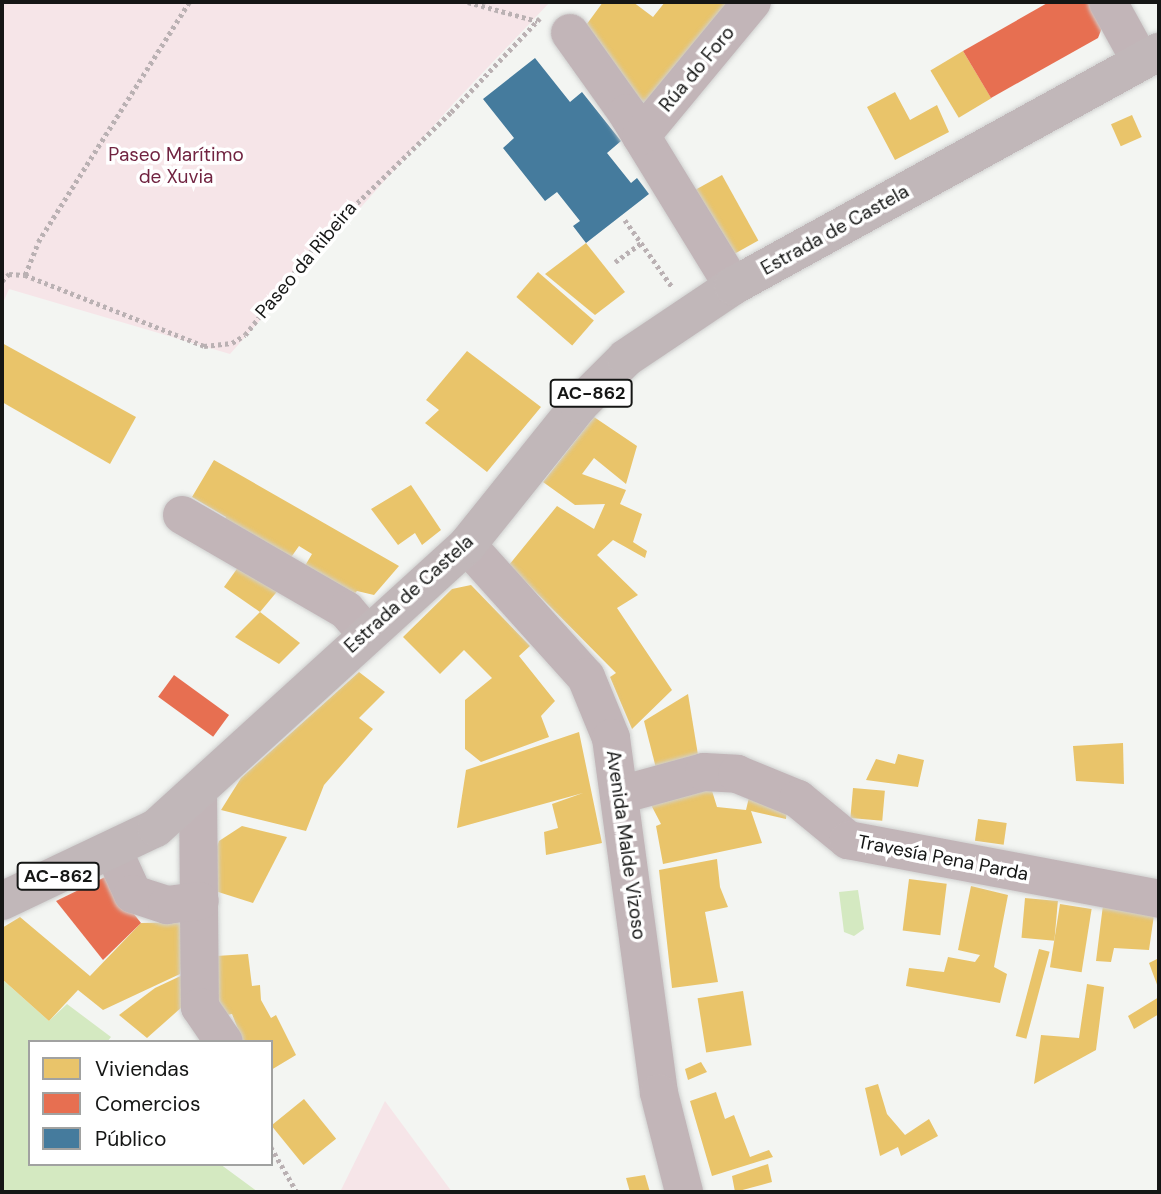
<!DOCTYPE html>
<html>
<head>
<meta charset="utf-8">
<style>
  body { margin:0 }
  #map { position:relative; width:1161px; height:1194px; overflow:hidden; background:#f3f5f2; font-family:"DM Sans",sans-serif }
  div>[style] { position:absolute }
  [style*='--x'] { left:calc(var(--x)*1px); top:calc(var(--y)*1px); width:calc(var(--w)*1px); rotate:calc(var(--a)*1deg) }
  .green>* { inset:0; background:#f6e5e8 }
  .water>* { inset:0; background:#d4e9c1 }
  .homes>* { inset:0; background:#e9c46a; transform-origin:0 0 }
  .shops>* { inset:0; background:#e76f51; transform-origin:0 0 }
  .public>* { inset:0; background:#457b9d }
  .path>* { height:4.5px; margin-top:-2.25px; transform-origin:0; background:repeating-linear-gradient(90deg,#bab1b3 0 3.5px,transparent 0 7px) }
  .roads { filter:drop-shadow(0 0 2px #cfd0cf) drop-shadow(0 0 2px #cfd0cf) }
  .minor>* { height:38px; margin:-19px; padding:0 19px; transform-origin:19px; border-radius:19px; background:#c2b5b8 }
  .major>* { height:38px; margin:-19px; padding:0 19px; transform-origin:19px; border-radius:19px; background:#c1b7b9 }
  span { translate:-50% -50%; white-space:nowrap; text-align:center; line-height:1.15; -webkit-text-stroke:7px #fff; paint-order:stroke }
  .shield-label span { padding:2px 5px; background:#fff; border:2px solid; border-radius:5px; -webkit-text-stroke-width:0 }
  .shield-label { font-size:18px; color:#151615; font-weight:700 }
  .street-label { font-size:19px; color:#151615 }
  .park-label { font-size:19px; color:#712441 }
  .frame { position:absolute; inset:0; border:4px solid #151615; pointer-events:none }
  .legend { position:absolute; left:28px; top:1040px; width:245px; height:126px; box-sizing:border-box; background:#fff; border:2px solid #a1a2a1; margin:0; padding:9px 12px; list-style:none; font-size:21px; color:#151615 }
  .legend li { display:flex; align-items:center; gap:14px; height:35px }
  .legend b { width:35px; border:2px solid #a1a2a1 }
</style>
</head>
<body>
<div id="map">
  <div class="green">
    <i style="clip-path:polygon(2px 2px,550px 2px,453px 104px,230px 354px,9px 289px,2px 305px)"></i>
    <i style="clip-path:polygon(385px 1101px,452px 1192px,340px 1192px)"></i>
  </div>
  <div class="water">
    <i style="clip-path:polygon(858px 890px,864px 929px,854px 936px,844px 932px,839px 892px)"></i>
    <i style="clip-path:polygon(2px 979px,49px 1021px,67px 1004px,111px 1037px,107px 1042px,30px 1042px,30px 1164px,220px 1164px,258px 1192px,2px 1192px)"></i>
  </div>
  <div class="homes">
    <i style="clip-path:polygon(603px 2px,633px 2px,653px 17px,665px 2px,728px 2px,643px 106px,584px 28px)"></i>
    <i style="left:963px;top:51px;width:55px;height:38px;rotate:59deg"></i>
    <i style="clip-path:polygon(895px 92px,910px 120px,937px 105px,949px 132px,895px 160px,867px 107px)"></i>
    <i style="left:1132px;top:115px;width:24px;height:23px;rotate:66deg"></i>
    <i style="left:722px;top:175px;width:75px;height:38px;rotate:61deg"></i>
    <i style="clip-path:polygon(586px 243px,625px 292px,595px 315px,545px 274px)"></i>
    <i style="left:538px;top:272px;width:74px;height:33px;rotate:41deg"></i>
    <i style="clip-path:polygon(2px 343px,136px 417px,110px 464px,2px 402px)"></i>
    <i style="clip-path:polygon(467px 351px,541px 407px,487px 472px,425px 423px,439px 410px,426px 400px)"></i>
    <i style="clip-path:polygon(594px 417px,637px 446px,626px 484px,594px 458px,582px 474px,626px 490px,620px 504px,642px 514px,633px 542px,647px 551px,645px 558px,613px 540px,597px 555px,638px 595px,617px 608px,672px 690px,632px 729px,610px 677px,616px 673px,509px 565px,557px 506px,594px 529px,605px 504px,575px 505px,543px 482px)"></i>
    <i style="clip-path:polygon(214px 460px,399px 566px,374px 595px,357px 591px,346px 602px,300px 574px,312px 554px,299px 546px,287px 563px,223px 524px,226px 517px,192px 497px)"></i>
    <i style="clip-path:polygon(411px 485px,441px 530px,422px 545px,415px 533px,398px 545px,371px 509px)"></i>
    <i style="clip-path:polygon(239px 566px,280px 588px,260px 612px,224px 587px)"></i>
    <i style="clip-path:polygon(471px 585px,530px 646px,519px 656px,555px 701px,541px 716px,549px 737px,481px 762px,465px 749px,465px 700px,492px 678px,464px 650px,440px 674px,403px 637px,452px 589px)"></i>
    <i style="clip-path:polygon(260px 612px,300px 643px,279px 664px,235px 637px)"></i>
    <i style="clip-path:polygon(359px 672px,385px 692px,359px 718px,373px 729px,324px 785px,306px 831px,221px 810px,241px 778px)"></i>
    <i style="clip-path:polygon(688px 694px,700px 767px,658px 776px,644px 721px)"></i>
    <i style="clip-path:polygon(579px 732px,602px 843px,546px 855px,544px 832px,558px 828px,552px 804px,583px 793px,457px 828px,466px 770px)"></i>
    <i style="clip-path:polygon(1123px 743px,1124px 784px,1076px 781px,1073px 746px)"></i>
    <i style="clip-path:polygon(898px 754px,924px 760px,918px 787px,866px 780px,876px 759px,895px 764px)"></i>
    <i style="clip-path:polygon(709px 781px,717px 807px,746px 810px,751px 789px,788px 799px,786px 819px,751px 811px,762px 843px,663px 864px,656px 826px,661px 824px,649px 801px)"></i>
    <i style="left:853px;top:788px;width:32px;height:30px;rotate:5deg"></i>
    <i style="left:978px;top:819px;width:29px;height:22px;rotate:8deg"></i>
    <i style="clip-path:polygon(242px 826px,287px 837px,253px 903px,212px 890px,210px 866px,219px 841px)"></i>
    <i style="clip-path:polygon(717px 859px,720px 887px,728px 907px,705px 912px,718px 982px,672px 988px,659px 870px)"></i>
    <i style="left:909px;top:879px;width:38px;height:52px;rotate:7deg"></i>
    <i style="clip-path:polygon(971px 886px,1008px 895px,994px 967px,1007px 974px,1000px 1003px,906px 986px,909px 968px,944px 972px,948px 957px,975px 962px,980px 955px,958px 950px)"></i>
    <i style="left:1025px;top:898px;width:33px;height:40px;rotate:5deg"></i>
    <i style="left:1060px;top:904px;width:32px;height:64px;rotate:9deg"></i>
    <i style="clip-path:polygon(1103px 905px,1154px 915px,1149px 950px,1114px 948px,1111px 962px,1096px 961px)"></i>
    <i style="clip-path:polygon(20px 917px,90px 976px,141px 923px,187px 922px,180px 974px,103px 1010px,78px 990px,49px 1021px,2px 979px,2px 928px)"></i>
    <i style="left:1039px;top:949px;width:11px;height:90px;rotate:15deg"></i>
    <i style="clip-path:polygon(248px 954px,252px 986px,260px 985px,261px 1000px,271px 1018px,276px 1015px,296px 1055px,271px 1070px,271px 1042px,243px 1042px,232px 1014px,227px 1015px,212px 990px,216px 956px)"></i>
    <i style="clip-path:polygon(1159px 958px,1159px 990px,1149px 963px)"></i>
    <i style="clip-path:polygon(187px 973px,191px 999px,147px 1038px,119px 1015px,155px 988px)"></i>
    <i style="clip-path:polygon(1087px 984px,1104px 987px,1096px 1050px,1034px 1084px,1041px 1035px,1079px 1038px)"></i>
    <i style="left:743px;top:991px;width:55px;height:46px;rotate:81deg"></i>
    <i style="clip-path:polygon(1159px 997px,1159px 1014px,1134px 1029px,1128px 1016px)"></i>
    <i style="clip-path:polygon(701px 1062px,707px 1072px,688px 1080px,685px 1069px)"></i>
    <i style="clip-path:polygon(878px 1084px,887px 1114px,905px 1135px,929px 1119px,938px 1136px,901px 1156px,898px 1147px,880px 1156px,865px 1088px)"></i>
    <i style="clip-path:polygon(716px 1092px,725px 1119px,734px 1115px,750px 1157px,769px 1150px,773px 1157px,712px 1176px,690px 1101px)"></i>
    <i style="left:304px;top:1099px;width:51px;height:42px;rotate:51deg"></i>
    <i style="clip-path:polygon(768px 1164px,772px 1182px,735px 1192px,732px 1176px)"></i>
    <i style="clip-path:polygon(645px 1175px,650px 1192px,630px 1192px,626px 1178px)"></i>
  </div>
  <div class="shops">
    <i style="clip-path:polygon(1049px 2px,1099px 2px,1107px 15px,1098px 38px,991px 98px,963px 51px)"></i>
    <i style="left:174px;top:675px;width:68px;height:27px;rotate:36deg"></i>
    <i style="clip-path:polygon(105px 877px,141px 923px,103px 960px,56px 901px)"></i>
  </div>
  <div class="public">
    <i style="clip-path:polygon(535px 58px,570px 102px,582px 92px,621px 141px,607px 153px,631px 183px,637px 178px,649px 194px,586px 243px,573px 226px,580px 221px,557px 192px,545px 201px,503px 148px,514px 138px,483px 99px)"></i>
  </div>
  <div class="path">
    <i style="--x:468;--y:2;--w:72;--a:15.4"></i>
    <i style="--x:625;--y:220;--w:83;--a:54.8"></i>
    <i style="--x:615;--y:262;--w:32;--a:-36"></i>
    <i style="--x:25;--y:275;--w:35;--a:-68"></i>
    <i style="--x:38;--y:242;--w:284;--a:-57.8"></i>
    <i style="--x:2;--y:281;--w:10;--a:-45"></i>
    <i style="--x:9;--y:274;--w:16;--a:4"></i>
    <i style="--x:25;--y:275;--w:193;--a:21.6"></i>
    <i style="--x:204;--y:346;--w:28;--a:-6"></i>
    <i style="--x:232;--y:343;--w:15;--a:-32"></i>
    <i style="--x:245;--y:335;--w:125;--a:-51.8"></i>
    <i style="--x:322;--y:237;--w:180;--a:-44.1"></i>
    <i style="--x:451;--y:112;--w:129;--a:-46.6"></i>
    <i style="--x:271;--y:1147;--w:52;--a:60"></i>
  </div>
  <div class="roads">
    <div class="minor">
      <i style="--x:1108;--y:2;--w:68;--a:61.2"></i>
      <i style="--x:570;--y:33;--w:98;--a:54.5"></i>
      <i style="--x:627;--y:113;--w:203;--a:58.5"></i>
      <i style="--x:641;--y:136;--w:174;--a:-50.4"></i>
      <i style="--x:182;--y:515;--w:190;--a:30.1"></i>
      <i style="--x:346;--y:610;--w:30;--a:49"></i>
      <i style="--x:467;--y:545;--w:178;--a:48"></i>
      <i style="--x:586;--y:677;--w:66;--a:67.7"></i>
      <i style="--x:611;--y:738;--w:358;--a:82.3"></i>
      <i style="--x:659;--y:1093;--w:102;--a:75.8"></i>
      <i style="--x:198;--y:791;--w:216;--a:89.5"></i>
      <i style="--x:200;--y:1007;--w:42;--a:55.6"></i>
      <i style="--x:620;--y:795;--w:87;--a:-15.3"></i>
      <i style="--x:704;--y:772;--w:33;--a:3"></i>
      <i style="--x:737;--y:774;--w:66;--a:22.3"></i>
      <i style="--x:798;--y:799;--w:65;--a:39.4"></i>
      <i style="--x:848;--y:840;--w:317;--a:10.7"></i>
      <i style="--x:113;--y:850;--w:48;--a:65.6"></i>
      <i style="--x:133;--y:894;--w:36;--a:18"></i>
      <i style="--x:167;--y:905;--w:33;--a:-7"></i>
    </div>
    <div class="major">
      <i style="--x:2;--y:901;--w:170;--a:-25.4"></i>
      <i style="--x:156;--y:828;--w:420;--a:-42.3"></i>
      <i style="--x:467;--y:545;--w:179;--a:-51.3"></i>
      <i style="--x:579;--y:405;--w:66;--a:-45"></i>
      <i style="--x:626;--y:358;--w:129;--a:-33.9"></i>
      <i style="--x:733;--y:286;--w:486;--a:-28.8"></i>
    </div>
  </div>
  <div class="shield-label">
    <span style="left:591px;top:393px">AC-862</span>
    <span style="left:58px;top:876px">AC-862</span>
  </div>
  <div class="street-label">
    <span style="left:697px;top:69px;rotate:-50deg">Rúa do Foro</span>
    <span style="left:835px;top:230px;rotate:-29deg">Estrada de Castela</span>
    <span style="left:306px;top:260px;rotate:-50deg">Paseo da Ribeira</span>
    <span style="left:409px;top:594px;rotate:-42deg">Estrada de Castela</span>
    <span style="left:626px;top:845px;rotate:82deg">Avenida Malde Vizoso</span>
    <span style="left:943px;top:858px;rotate:11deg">Travesía Pena Parda</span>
  </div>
  <div class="park-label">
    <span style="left:176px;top:166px">Paseo Marítimo<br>de Xuvia</span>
  </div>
  <div class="frame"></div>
  <ul class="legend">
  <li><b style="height:19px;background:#e9c46a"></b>Viviendas</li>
  <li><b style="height:19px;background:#e76f51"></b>Comercios</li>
  <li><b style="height:19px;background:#457b9d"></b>Público</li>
  </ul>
</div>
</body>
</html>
